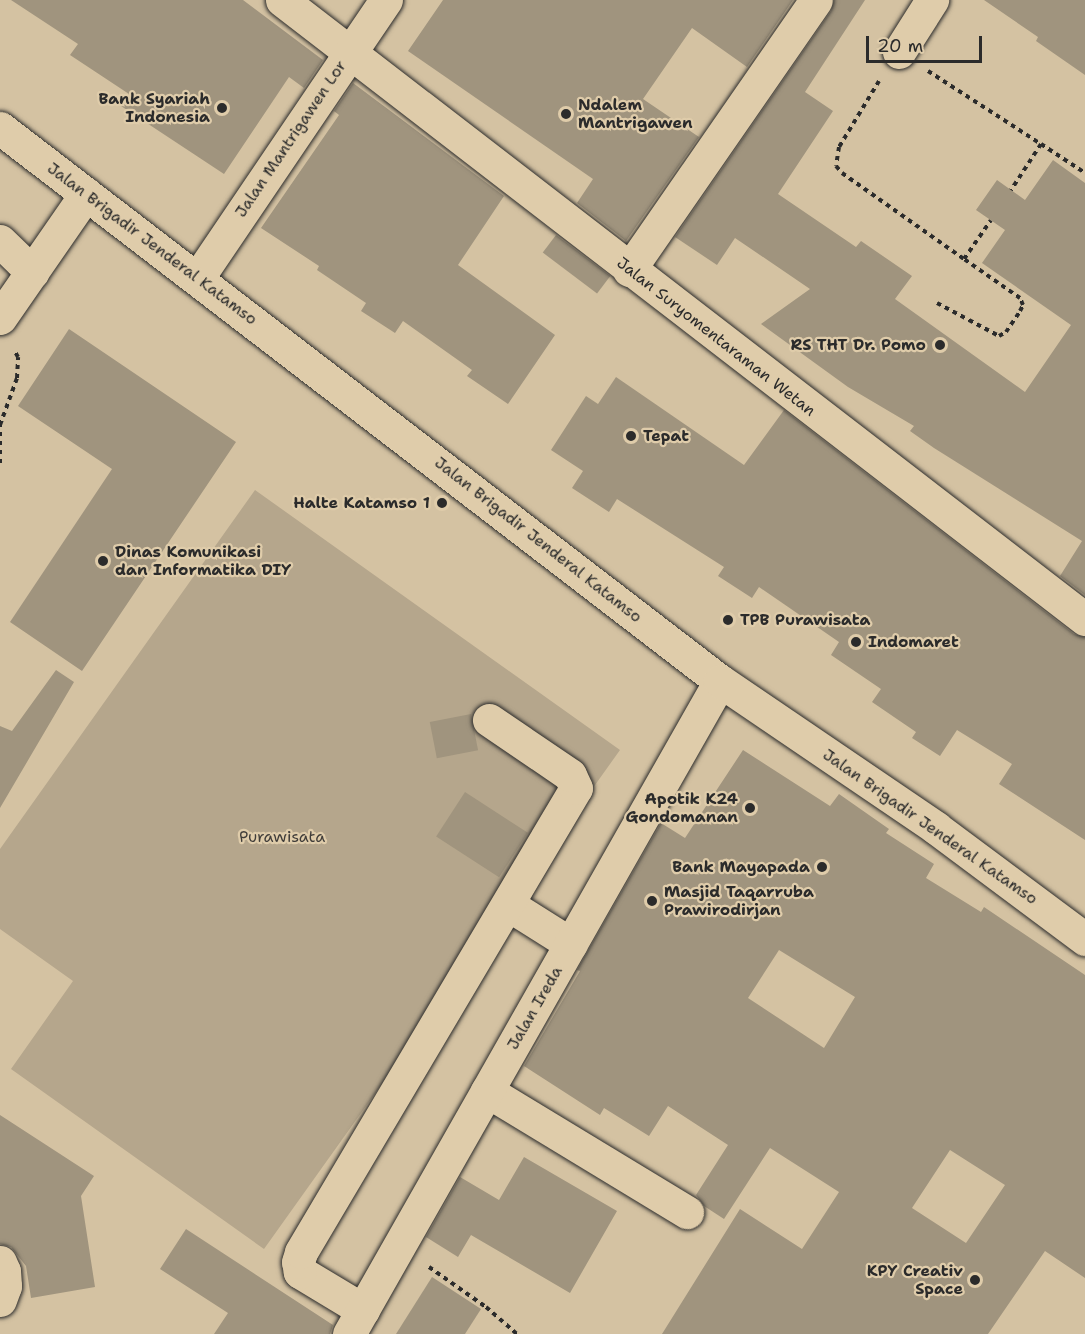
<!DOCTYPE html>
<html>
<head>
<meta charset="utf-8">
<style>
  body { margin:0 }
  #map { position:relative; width:1085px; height:1334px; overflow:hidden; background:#d4c2a2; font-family:"Shantell Sans",sans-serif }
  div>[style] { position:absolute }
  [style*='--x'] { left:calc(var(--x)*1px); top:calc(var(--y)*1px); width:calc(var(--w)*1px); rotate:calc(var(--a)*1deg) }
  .green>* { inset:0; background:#b5a68c }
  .building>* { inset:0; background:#a0947e; transform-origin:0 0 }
  .path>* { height:4px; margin-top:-2px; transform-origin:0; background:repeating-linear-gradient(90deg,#2b2b2b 0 4.5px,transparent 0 9px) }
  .roads { filter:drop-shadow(0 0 2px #2b2b2b) drop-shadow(0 0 2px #2b2b2b) }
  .minor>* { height:33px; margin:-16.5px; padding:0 16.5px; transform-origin:16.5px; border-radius:16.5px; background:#dfccaa }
  .major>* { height:33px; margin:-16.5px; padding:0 16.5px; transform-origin:16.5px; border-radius:16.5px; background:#dfccaa }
  .dots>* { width:16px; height:16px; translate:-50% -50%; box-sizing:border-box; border:3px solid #dfccaa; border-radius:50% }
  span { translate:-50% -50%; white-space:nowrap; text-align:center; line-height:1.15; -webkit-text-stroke:4.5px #dfccaa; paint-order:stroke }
  .poi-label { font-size:16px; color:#2b2b2b; font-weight:700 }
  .right { translate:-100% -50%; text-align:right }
  .left { translate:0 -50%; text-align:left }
  .street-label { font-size:16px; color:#2b2b2b }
  .park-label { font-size:16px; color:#403d3a }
  .scale { position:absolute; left:866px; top:36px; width:116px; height:27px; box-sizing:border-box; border:3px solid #2b2b2b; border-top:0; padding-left:8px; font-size:18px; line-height:21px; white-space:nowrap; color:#2b2b2b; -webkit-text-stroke:4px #dfccaa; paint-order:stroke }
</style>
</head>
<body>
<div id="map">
  <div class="green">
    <i style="clip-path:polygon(255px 490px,620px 750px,264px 1249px,11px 1069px,73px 981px,0 929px,0 849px)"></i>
  </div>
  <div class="building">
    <i style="clip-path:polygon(11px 0,243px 0,323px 60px,304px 88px,289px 77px,224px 174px,121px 106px,129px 94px,70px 55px,78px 44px)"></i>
    <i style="clip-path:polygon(443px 0,793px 0,747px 67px,692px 28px,643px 99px,699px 137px,626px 241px,577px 203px,593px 179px,408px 51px)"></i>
    <i style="clip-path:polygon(834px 0,865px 0,805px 92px,833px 111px,778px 194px,856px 247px,861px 241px,912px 276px,895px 299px,1025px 392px,1071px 325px,982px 263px,1005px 230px,976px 210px,997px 180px,1025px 200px,1053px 160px,1085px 183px,1085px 595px,1060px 576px,1082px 541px,934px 448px,910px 431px,914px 426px,848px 387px,761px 324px,810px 289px,735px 238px,717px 265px,675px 237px,831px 11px)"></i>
    <i style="clip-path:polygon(984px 0,1085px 0,1085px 75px,1036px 41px,1038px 37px)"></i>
    <i style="clip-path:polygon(353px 83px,504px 196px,458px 265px,555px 335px,508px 404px,467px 376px,472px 370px,403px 321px,395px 333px,361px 311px,366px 303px,317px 270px,319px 266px,261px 228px,339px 115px,334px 111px)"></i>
    <i style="left:556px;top:235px;width:68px;height:22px;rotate:37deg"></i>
    <i style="clip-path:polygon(69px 329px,236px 442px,82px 671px,10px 622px,112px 469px,18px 406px)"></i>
    <i style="clip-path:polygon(616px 377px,744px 465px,784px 410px,1074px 634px,1085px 637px,1085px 840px,999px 784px,1012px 764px,957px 730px,940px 756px,912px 738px,916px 732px,872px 702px,881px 689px,831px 655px,839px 642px,759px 587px,752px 598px,718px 576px,724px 567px,617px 499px,609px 512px,572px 488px,583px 471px,551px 450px,586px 396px,598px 404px)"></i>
    <i style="clip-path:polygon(56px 670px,74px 682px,0 808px,0 726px,12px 731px)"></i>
    <i style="left:471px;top:714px;width:37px;height:42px;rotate:79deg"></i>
    <i style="clip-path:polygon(evenodd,743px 750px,830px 806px,839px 794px,889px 829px,886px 833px,934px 864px,926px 878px,981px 912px,984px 907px,1085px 975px,1085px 1278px,1045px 1251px,988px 1334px,662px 1334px,740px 1209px,802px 1249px,839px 1192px,770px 1148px,724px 1219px,704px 1206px,696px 1195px,728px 1145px,668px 1106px,649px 1136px,604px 1108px,600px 1115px,524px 1066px,580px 971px,577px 970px,661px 823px,685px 838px,743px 750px,779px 950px,855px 997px,824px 1048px,748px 998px,779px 950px,743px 750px,950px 1150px,1005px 1185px,966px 1243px,912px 1208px,950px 1150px)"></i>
    <i style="left:465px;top:792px;width:75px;height:53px;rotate:33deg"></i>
    <i style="clip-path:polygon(0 1115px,94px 1176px,81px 1196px,95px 1287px,31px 1298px,26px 1266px,11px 1247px,0 1244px)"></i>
    <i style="clip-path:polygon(524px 1157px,617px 1211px,570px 1293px,471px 1235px,458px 1257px,426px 1237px,460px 1177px,499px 1200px)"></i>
    <i style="clip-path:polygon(186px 1229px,333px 1325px,330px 1334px,214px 1334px,228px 1313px,160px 1269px)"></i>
    <i style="clip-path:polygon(432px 1277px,481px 1309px,465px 1334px,396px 1334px)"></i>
  </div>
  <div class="path">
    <i style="--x:928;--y:71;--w:135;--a:32.9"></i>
    <i style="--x:1041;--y:144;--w:55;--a:123.1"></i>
    <i style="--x:879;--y:81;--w:77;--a:121.2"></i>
    <i style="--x:839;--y:147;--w:19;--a:99"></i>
    <i style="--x:836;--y:166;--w:9;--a:49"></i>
    <i style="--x:842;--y:173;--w:149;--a:35.2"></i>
    <i style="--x:964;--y:259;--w:47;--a:-55.3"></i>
    <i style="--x:1041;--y:144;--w:53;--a:33.4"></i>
    <i style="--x:937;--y:303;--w:70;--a:28"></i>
    <i style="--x:999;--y:336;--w:8;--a:-30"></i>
    <i style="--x:1006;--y:332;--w:25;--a:-56"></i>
    <i style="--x:1020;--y:311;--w:7;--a:-63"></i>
    <i style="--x:1023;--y:305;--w:8;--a:-113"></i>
    <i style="--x:1020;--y:298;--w:68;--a:-145.1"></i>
    <i style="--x:0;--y:463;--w:38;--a:-90"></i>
    <i style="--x:0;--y:425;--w:50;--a:-70.1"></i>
    <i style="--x:17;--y:378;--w:21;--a:-87"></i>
    <i style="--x:18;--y:357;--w:8;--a:-120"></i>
    <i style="--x:429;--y:1267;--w:70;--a:35.1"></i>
    <i style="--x:486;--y:1307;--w:41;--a:41.1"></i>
  </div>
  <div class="roads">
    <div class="minor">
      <i style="--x:282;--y:0;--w:1014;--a:37.63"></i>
      <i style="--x:899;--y:52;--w:62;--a:-57.6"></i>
      <i style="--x:0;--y:241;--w:45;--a:44.1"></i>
      <i style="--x:629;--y:270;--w:328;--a:-55.3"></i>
      <i style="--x:197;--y:279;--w:337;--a:-55.9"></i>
      <i style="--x:0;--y:318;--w:151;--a:-55.3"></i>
      <i style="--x:509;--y:905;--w:73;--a:32.2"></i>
      <i style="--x:487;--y:1091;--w:234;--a:31.2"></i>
      <i style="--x:0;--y:1262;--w:10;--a:66"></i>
      <i style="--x:4;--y:1271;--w:15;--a:86"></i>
      <i style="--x:5;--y:1286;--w:15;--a:110"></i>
      <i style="--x:363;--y:1310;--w:74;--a:-148.9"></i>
      <i style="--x:300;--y:1272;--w:10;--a:-101"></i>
      <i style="--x:298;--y:1262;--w:10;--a:-73"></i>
      <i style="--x:301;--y:1252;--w:539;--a:-59.35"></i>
      <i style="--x:576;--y:788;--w:14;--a:-115"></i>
      <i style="--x:570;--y:775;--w:98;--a:-145.8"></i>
      <i style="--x:349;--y:1334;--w:751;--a:-60.4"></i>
    </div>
    <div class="major">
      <i style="--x:0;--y:128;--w:908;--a:37.53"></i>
      <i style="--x:720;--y:681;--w:261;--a:34.2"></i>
      <i style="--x:936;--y:828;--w:186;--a:36.7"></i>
    </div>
  </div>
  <div class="dots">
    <i style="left:222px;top:108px;background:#2b2b2b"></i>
    <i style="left:566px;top:114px;background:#2b2b2b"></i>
    <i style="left:940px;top:345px;background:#2b2b2b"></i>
    <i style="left:631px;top:436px;background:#2b2b2b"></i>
    <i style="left:442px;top:503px;background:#2b2b2b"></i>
    <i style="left:103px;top:561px;background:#2b2b2b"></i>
    <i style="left:728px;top:620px;background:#2b2b2b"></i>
    <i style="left:856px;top:642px;background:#2b2b2b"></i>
    <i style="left:750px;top:808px;background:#2b2b2b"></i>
    <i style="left:822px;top:867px;background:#2b2b2b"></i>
    <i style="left:652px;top:901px;background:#2b2b2b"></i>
    <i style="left:975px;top:1280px;background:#2b2b2b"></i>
  </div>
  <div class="poi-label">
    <span class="right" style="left:210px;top:108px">Bank Syariah<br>Indonesia</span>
    <span class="left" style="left:578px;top:114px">Ndalem<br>Mantrigawen</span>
    <span class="right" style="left:926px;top:345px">RS THT Dr. Pomo</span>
    <span class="left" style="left:643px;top:436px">Tepat</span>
    <span class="right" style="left:430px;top:503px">Halte Katamso 1</span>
    <span class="left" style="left:115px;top:561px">Dinas Komunikasi<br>dan Informatika DIY</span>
    <span class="left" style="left:740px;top:620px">TPB Purawisata</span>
    <span class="left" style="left:868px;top:642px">Indomaret</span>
    <span class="right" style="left:738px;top:808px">Apotik K24<br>Gondomanan</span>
    <span class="right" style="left:810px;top:867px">Bank Mayapada</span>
    <span class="left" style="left:664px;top:901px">Masjid Taqarruba<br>Prawirodirjan</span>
    <span class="right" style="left:963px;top:1280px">KPY Creativ<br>Space</span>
  </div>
  <div class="street-label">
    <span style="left:291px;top:139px;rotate:-56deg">Jalan Mantrigawen Lor</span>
    <span style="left:152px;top:244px;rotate:37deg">Jalan Brigadir Jenderal Katamso</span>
    <span style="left:716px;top:337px;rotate:38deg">Jalan Suryomentaraman Wetan</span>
    <span style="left:538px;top:540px;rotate:38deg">Jalan Brigadir Jenderal Katamso</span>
    <span style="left:930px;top:827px;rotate:35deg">Jalan Brigadir Jenderal Katamso</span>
    <span style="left:535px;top:1008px;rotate:-60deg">Jalan Ireda</span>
  </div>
  <div class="park-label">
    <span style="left:282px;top:837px">Purawisata</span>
  </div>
  <div class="scale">20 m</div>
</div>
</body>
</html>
